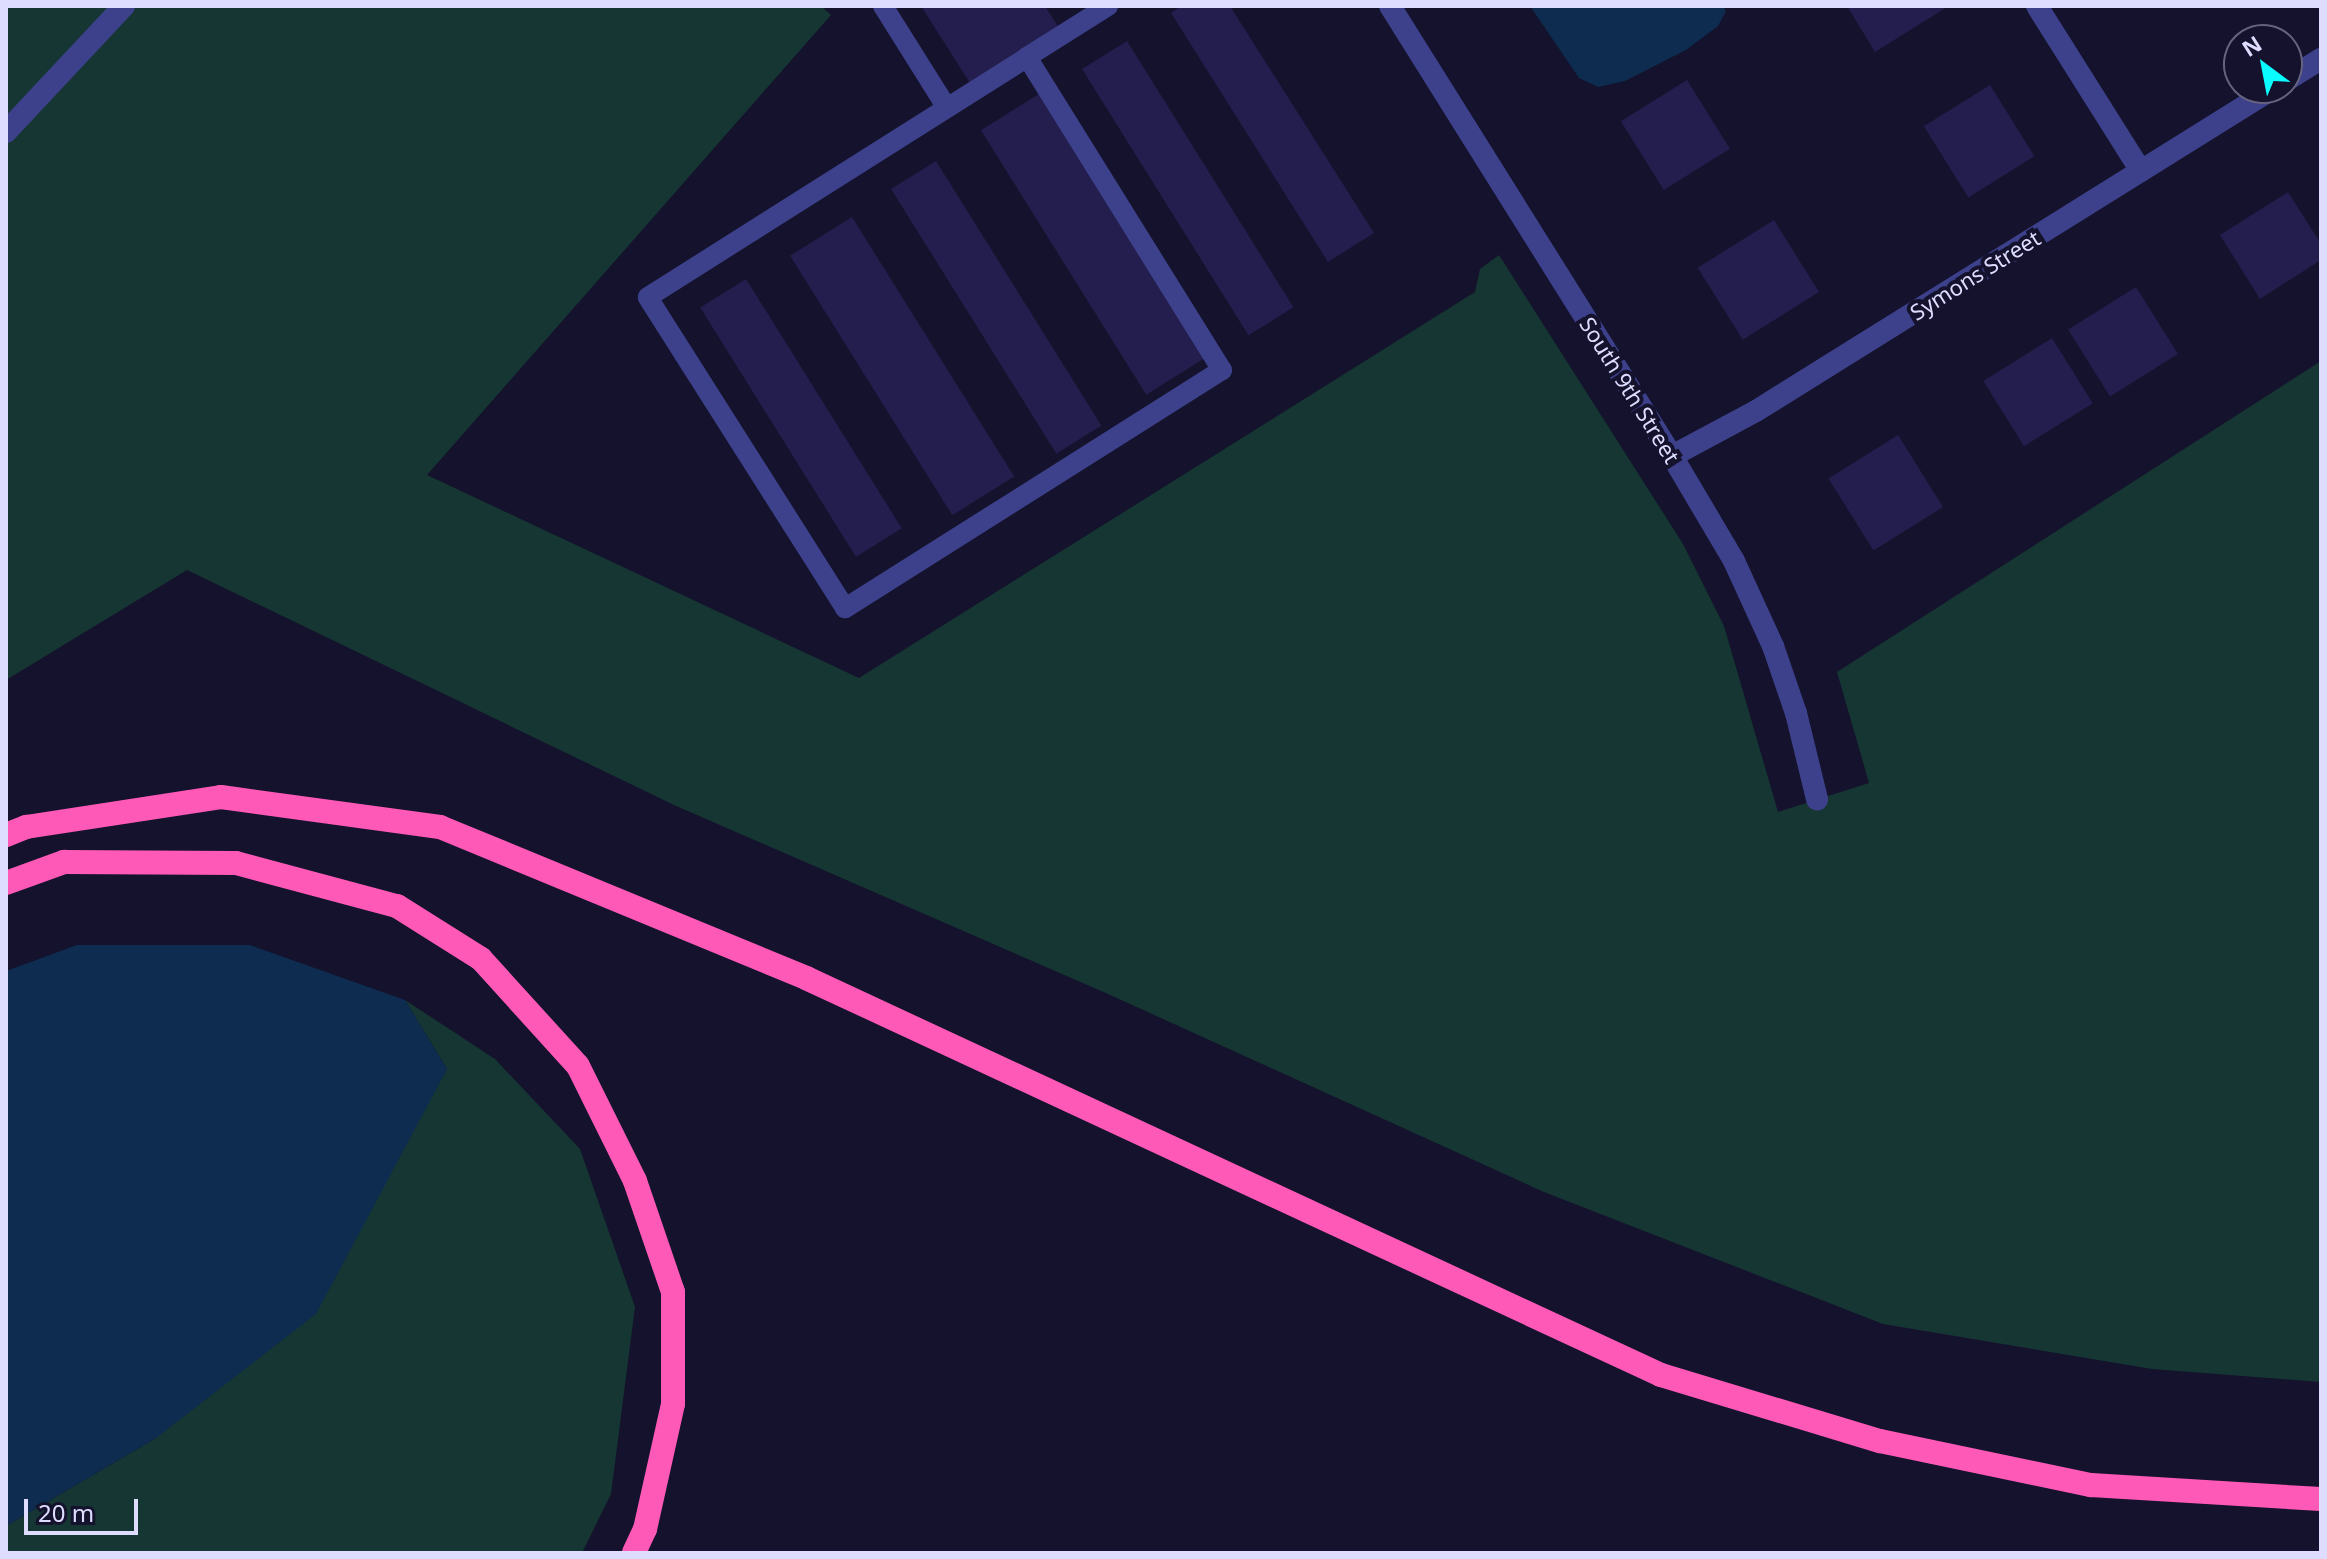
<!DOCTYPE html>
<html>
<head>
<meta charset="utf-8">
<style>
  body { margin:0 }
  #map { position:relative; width:2327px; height:1559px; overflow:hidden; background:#14122c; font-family:"Noto Sans",sans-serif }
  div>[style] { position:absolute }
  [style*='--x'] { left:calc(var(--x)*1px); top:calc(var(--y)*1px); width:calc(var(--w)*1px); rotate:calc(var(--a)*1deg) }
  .green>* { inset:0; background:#153632 }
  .water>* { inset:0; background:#0d2c4f }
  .building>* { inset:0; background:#231e4d; transform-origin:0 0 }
  .service>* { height:20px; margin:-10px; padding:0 10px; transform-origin:10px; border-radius:10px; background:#3d418b }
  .minor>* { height:22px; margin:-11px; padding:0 11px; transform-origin:11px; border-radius:11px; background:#3d418b }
  .tertiary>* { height:22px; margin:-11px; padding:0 11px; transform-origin:11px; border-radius:11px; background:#3d418b }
  .motorway>* { height:24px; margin:-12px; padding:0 12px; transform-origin:12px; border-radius:12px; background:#fe59b7 }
  span { translate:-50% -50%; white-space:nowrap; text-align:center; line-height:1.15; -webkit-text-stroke:8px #14122c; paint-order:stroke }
  .street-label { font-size:22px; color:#deddff }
  .frame { position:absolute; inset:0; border:8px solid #deddff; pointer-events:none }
  .north { position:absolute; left:2223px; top:24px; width:80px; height:80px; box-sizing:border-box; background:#14122c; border:2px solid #656380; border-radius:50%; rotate:328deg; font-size:22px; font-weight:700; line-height:32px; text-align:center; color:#deddff }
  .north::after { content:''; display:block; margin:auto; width:28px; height:36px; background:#0afcfe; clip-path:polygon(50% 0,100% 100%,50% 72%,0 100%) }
  .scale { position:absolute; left:24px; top:1499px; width:114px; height:36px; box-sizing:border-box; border:4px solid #deddff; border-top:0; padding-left:10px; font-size:24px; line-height:28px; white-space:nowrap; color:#deddff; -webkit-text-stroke:6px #14122c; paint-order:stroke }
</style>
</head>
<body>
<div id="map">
  <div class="green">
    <i style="clip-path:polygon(6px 6px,821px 6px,831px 15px,427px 475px,859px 678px,1475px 292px,1480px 269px,1499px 255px,1683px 544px,1724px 626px,1778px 812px,1869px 783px,1837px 672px,2321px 361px,2321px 1382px,2152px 1369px,1883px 1324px,1544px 1192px,1108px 994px,674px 805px,187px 570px,6px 680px)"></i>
    <i style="clip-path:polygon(405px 1000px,495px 1059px,580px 1149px,635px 1307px,611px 1494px,582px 1553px,6px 1553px,6px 1526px,156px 1438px,394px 1164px,447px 1069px)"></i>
  </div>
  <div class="water">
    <i style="clip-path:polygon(1530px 6px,1723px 6px,1726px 11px,1718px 26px,1686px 50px,1625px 81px,1598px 87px,1579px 78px)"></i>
    <i style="clip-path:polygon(77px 945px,250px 945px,405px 1000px,447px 1069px,316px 1314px,156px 1438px,6px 1526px,6px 971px)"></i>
  </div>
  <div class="building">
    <i style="clip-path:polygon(921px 6px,1045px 6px,1059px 28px,970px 83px)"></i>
    <i style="clip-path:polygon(1181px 6px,1230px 6px,1374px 233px,1328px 262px,1171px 13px)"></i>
    <i style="clip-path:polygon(1847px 6px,1942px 6px,1944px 9px,1875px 52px)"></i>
    <i style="left:1127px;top:41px;width:314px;height:53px;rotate:58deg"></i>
    <i style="left:1687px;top:80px;width:81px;height:78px;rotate:58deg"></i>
    <i style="left:1990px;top:85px;width:84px;height:78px;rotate:58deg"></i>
    <i style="left:1042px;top:92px;width:312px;height:72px;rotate:58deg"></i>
    <i style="left:936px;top:161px;width:312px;height:53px;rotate:58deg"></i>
    <i style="clip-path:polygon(2288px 192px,2321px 244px,2321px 260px,2260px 299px,2220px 235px)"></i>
    <i style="left:852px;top:217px;width:306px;height:73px;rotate:58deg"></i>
    <i style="left:1774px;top:220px;width:85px;height:90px;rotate:58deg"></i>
    <i style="left:746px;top:279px;width:294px;height:54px;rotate:58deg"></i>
    <i style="left:2136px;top:287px;width:79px;height:80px;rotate:58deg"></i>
    <i style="left:2052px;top:338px;width:77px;height:81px;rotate:58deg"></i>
    <i style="left:1898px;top:435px;width:85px;height:82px;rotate:58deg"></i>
  </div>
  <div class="service">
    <i style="--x:883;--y:6;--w:120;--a:57.9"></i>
    <i style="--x:1027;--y:57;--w:369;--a:58.1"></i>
    <i style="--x:1222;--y:370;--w:446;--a:147.7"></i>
    <i style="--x:845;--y:608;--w:368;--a:-122.4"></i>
    <i style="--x:648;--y:297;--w:449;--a:-32.3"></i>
    <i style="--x:1027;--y:57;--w:96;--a:-32.2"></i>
  </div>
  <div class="minor">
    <i style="--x:1390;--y:6;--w:531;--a:57.93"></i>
    <i style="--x:1672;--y:456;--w:122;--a:59.4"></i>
    <i style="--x:1734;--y:561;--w:94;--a:65.4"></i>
    <i style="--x:1773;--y:646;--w:71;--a:71.1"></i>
    <i style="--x:1796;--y:713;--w:89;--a:76.3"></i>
    <i style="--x:2037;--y:6;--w:195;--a:57.8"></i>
    <i style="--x:2287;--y:80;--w:40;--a:-32"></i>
    <i style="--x:1672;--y:456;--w:95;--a:-28.2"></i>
    <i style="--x:1756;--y:411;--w:610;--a:-31.95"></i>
  </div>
  <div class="tertiary">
    <i style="--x:6;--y:132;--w:173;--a:-46.9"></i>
  </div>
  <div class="motorway">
    <i style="--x:6;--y:835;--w:22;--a:-22"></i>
    <i style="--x:26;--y:827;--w:197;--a:-8.7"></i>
    <i style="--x:221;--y:797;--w:221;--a:7.8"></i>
    <i style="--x:440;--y:827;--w:396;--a:22.4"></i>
    <i style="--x:806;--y:978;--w:943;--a:24.91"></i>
    <i style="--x:1661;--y:1375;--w:229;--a:16.8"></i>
    <i style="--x:1880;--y:1441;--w:216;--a:11.8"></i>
    <i style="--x:2091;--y:1485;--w:230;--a:3.5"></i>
    <i style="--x:6;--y:883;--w:62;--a:-19.9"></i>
    <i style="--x:64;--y:862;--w:172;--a:0.3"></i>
    <i style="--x:236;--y:863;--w:167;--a:15"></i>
    <i style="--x:397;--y:906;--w:99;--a:32.2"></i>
    <i style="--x:481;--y:959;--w:144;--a:47.8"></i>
    <i style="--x:578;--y:1066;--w:128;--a:63.6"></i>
    <i style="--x:635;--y:1181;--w:117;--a:71.1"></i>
    <i style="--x:673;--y:1292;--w:112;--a:90"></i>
    <i style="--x:673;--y:1404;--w:128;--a:102.6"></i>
    <i style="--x:645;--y:1529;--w:26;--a:115"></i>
  </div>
  <div class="street-label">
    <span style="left:1975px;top:275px;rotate:-32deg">Symons Street</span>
    <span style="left:1630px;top:390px;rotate:58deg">South 9th Street</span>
  </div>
  <div class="frame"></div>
  <div class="north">N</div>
  <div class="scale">20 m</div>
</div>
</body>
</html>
